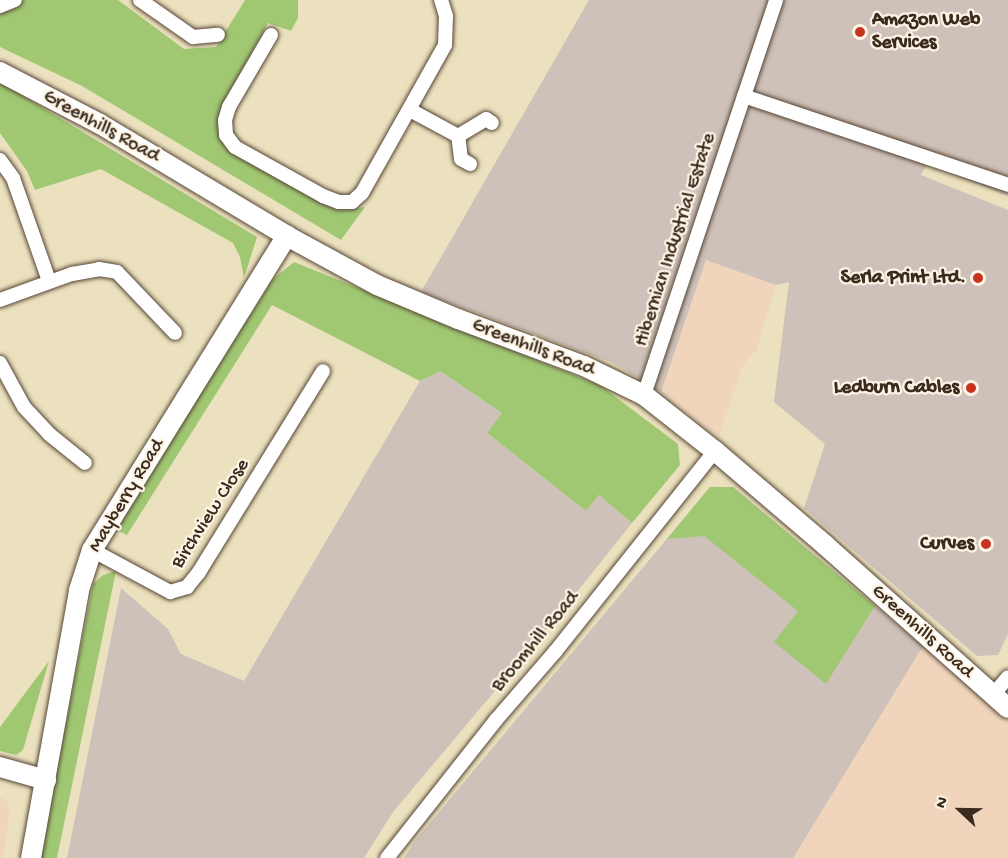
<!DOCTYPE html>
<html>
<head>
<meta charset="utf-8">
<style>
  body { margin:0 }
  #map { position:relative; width:1008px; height:858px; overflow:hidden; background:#ece1be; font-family:"Gochi Hand",sans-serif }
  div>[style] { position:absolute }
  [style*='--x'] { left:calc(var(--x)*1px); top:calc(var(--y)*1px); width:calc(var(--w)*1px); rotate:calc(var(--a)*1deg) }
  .built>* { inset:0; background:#f0d5bc }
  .industrial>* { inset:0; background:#cec1b9 }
  .green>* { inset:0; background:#a0c873 }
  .roads { filter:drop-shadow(0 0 2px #564536) drop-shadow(0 0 2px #564536) }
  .street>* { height:14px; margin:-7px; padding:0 7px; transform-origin:7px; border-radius:7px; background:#fff }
  .secondary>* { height:20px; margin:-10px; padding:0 10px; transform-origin:10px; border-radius:10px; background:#fff }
  .dots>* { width:16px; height:16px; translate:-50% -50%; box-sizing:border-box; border:3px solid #fcf5e5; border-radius:50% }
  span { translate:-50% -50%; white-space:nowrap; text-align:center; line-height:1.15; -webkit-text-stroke:4.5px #fcf5e5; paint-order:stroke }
  .poi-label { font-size:20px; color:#3b2a1e; font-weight:700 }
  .left { translate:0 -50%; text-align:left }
  .right { translate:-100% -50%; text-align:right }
  .street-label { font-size:20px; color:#3b2a1e }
  .north { position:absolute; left:930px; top:780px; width:60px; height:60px; -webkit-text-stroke:4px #fcf5e5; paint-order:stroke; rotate:292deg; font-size:16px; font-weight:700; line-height:24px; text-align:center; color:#3b2a1e }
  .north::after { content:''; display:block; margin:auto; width:21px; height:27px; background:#3b2a1e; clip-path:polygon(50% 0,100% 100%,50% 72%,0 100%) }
</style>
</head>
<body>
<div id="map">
  <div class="built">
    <i style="clip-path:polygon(706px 260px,776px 285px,756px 351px,743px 365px,719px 437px,661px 392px)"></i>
    <i style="clip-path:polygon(923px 646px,1008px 720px,1008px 858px,793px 858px)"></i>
    <i style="clip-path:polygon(0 797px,7px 801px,10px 811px,3px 858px,0 858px)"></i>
  </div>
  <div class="industrial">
    <i style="clip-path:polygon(589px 0,1008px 0,1008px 196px,927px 164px,921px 175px,1008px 210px,1008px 634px,998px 655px,977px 656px,804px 508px,825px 444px,774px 402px,789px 282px,776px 285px,706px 260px,661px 392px,613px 363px,421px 292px)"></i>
    <i style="clip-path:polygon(440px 371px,502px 413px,487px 433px,586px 511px,599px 495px,632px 523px,553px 622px,393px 812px,364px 858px,67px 858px,121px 588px,168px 629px,181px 654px,244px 681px,420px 381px)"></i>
    <i style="clip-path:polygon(710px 487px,733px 487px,923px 646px,793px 858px,404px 858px,415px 841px)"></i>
  </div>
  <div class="green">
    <i style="clip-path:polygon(23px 0,118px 0,184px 49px,216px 47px,245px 0,298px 0,298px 18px,291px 31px,268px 23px,221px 108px,218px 123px,220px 136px,227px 148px,336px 208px,345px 210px,365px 207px,341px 240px,82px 86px,0 47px,0 14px,16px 8px)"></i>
    <i style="clip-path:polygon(0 82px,257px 237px,244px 278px,240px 257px,233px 243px,101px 169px,35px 190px,27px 171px,0 133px)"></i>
    <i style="clip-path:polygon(294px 262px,601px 386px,678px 444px,680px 465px,632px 523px,599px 495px,586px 511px,487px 433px,502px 413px,440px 371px,420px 381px,272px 305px,127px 535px,115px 529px,273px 279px)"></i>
    <i style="clip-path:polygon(710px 487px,733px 487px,875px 606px,826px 684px,774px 642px,798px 611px,704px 536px,667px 539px)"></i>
    <i style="clip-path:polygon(116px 571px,57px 858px,40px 858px,93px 584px,103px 575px)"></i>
    <i style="clip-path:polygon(49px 661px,23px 750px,16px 755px,0 751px,0 727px)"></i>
  </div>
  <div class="roads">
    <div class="street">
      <i style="--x:140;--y:0;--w:65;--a:34.9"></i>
      <i style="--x:193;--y:37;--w:25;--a:-5"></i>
      <i style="--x:0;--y:6;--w:16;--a:-22"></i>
      <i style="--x:271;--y:35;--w:83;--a:120.3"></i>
      <i style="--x:229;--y:107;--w:14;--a:107"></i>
      <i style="--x:225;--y:120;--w:15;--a:86"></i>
      <i style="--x:226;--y:135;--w:15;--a:53"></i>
      <i style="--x:235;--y:147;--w:101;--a:29.1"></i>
      <i style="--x:323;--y:196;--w:17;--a:21"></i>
      <i style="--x:339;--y:202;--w:13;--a:0"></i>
      <i style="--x:352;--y:202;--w:13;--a:-42"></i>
      <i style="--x:362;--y:193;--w:170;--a:-60.7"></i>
      <i style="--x:445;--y:45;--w:29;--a:-88"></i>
      <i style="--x:446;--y:16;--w:17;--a:-107"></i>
      <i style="--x:744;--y:96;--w:279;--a:18.6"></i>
      <i style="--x:410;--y:110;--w:55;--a:28.4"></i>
      <i style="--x:0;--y:160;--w:22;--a:54"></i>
      <i style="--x:13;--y:178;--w:109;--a:70.7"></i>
      <i style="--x:470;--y:164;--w:10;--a:-151"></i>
      <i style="--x:461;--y:159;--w:23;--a:-97"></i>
      <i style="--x:458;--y:136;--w:33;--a:-31"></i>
      <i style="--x:486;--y:119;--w:7;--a:34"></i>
      <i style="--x:0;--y:300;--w:77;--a:-19.9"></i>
      <i style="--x:72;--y:274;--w:27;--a:-10"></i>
      <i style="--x:99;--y:269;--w:18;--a:9"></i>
      <i style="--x:117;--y:272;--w:84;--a:46.4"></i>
      <i style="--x:0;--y:363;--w:50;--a:61.4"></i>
      <i style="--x:24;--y:407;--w:37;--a:47"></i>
      <i style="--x:49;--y:434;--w:46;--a:38.9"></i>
      <i style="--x:644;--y:395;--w:416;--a:-71.5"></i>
      <i style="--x:92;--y:550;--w:89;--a:28.3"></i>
      <i style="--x:170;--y:592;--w:18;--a:-16"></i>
      <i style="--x:187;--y:587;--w:19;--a:-51"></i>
      <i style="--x:199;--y:572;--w:236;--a:-58.3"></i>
      <i style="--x:993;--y:695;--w:23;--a:-50"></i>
      <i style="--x:387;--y:858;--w:176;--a:-51.7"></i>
      <i style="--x:496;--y:720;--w:90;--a:-49.1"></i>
      <i style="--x:555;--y:652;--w:257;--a:-51.5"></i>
    </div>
    <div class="secondary">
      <i style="--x:0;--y:72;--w:113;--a:27.5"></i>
      <i style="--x:100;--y:124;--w:218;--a:30.9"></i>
      <i style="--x:287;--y:236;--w:102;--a:28.6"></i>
      <i style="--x:377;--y:285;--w:88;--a:22.8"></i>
      <i style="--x:458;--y:319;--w:134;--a:20.5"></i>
      <i style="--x:584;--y:366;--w:67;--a:25.8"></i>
      <i style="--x:644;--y:395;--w:90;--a:38.3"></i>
      <i style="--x:715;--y:451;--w:145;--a:40.5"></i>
      <i style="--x:825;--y:545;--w:245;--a:41.7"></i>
      <i style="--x:0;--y:767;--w:48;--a:15.8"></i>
      <i style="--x:31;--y:858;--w:272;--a:-79.8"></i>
      <i style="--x:79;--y:590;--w:42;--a:-72"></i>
      <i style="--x:92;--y:550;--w:370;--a:-58.2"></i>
    </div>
  </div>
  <div class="dots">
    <i style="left:860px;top:32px;background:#c8321e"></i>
    <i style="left:978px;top:278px;background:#c8321e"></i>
    <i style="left:971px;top:388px;background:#c8321e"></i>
    <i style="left:986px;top:544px;background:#c8321e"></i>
  </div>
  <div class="poi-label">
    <span class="left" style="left:872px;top:32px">Amazon Web<br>Services</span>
    <span class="right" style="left:966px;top:278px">Serla Print Ltd.</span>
    <span class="right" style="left:959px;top:388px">Ledburn Cables</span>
    <span class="right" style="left:974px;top:544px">Curves</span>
  </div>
  <div class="street-label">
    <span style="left:101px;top:127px;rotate:29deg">Greenhills Road</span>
    <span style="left:676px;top:240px;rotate:-72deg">Hibernian Industrial Estate</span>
    <span style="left:533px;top:348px;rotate:21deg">Greenhills Road</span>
    <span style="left:127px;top:496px;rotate:-59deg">Mayberry Road</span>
    <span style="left:211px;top:514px;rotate:-57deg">Birchview Close</span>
    <span style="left:922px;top:632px;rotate:42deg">Greenhills Road</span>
    <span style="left:536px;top:642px;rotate:-50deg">Broomhill Road</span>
  </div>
  <div class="north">N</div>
</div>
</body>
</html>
